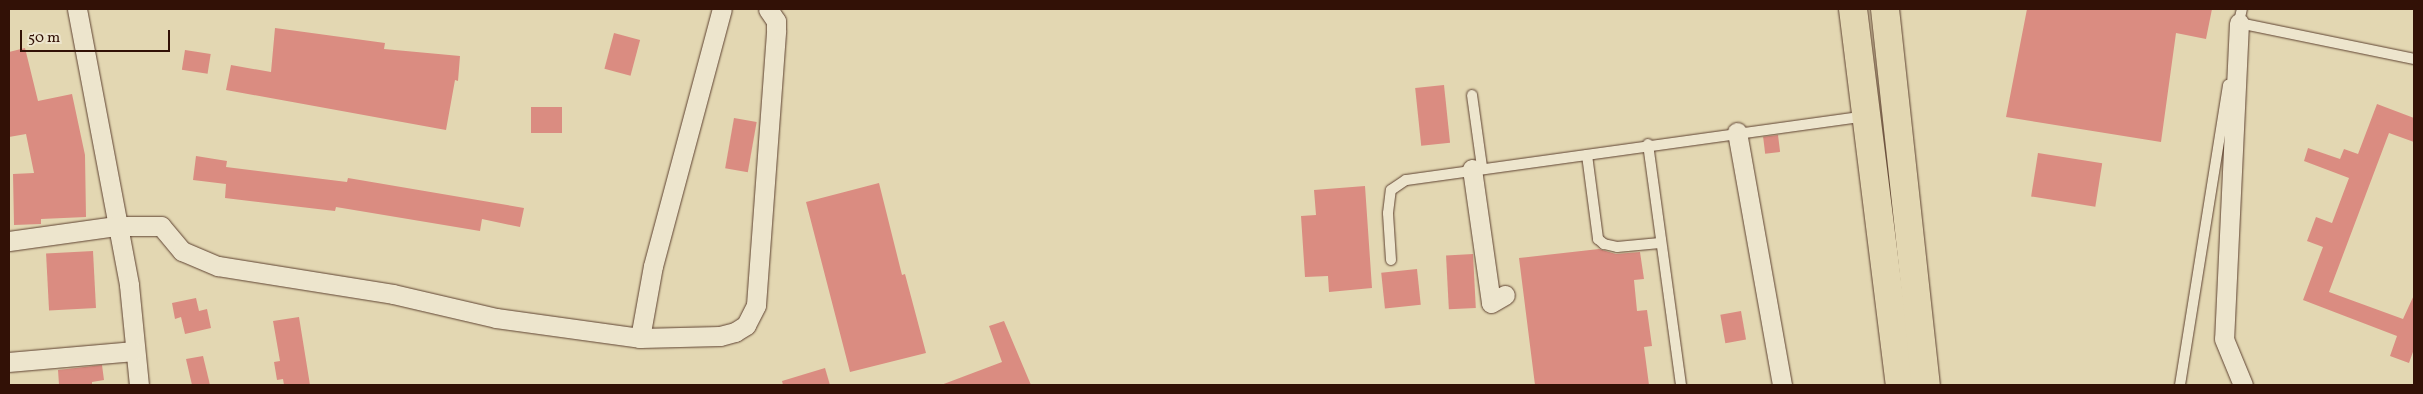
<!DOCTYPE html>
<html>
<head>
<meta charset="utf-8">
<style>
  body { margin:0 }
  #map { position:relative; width:2423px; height:394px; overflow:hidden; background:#e3d7b2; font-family:Vollkorn,serif }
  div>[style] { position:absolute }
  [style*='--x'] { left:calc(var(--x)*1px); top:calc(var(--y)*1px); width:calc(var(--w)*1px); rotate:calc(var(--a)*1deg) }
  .building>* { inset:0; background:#da8c81; transform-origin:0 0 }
  .roads { filter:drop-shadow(0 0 1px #5e4231) drop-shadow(0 0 1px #5e4231) }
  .lane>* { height:10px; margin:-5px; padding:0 5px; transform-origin:5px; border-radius:5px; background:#ede5cd }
  .street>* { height:19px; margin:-9.5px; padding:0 9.5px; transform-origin:9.5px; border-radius:9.5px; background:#ede5cd }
  .primary>* { height:28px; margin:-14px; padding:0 14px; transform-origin:14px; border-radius:14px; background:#e3d7b2 }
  span { translate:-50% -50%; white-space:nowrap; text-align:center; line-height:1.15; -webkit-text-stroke:4.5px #ede5cd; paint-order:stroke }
  .frame { position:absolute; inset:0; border:10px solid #321106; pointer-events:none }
  .scale { position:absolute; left:20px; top:30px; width:150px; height:22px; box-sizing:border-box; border:2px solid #321106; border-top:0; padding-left:6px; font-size:15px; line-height:18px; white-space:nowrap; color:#321106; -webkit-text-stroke:4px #ede5cd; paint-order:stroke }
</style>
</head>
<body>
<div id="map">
  <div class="building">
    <i style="clip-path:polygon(2027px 9px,2212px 9px,2206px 39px,2176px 33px,2161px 142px,2006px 117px)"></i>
    <i style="clip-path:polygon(275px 28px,385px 43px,384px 49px,460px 56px,458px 81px,455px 80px,446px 130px,226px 90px,231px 65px,271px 72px)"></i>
    <i style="left:614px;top:33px;width:27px;height:37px;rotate:15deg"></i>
    <i style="clip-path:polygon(25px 48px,38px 101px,72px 94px,85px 155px,86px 217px,41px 219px,41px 224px,14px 225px,13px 174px,34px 173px,26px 134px,9px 137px,9px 52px)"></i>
    <i style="left:185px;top:50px;width:26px;height:20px;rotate:9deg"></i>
    <i style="left:1444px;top:85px;width:58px;height:29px;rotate:84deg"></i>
    <i style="clip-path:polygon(2377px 104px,2414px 118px,2414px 142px,2389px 133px,2329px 292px,2403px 319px,2414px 295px,2414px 349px,2409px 363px,2390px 356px,2397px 336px,2303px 300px,2323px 247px,2307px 241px,2316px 217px,2332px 223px,2349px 178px,2304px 161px,2308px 148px,2340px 159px,2344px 149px,2358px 154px)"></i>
    <i style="left:562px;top:107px;width:26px;height:31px;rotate:90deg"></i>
    <i style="left:734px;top:118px;width:23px;height:51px;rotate:10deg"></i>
    <i style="left:1778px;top:135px;width:17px;height:15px;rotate:83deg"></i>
    <i style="left:2038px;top:153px;width:65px;height:44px;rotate:9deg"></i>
    <i style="clip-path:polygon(196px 156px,227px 161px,226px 167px,347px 182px,348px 178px,524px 208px,520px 227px,482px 219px,480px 231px,336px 207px,335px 211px,225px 198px,226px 184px,193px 180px)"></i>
    <i style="clip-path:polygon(879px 183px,902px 275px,905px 274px,926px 353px,850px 372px,806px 202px)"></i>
    <i style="clip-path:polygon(1365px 186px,1372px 288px,1329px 292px,1328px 276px,1305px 277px,1301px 216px,1316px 215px,1314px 190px)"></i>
    <i style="clip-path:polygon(1599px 249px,1616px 254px,1640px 252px,1644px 279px,1634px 280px,1637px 311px,1647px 310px,1652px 346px,1644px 347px,1649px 385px,1535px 385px,1519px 258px)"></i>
    <i style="left:93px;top:251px;width:57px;height:47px;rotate:87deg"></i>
    <i style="left:1473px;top:254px;width:54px;height:27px;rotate:87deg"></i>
    <i style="left:1417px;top:269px;width:36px;height:36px;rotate:84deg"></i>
    <i style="clip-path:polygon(196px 298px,199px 311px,207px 309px,211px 328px,185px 334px,181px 317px,175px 319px,172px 303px)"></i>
    <i style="left:1741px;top:311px;width:29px;height:21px;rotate:80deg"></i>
    <i style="clip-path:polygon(299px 317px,310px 385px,284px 385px,283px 379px,277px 380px,274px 362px,280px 361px,273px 321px)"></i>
    <i style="clip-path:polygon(1004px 321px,1031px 385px,941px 385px,1002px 362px,989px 326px)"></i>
    <i style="clip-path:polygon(203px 356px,210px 385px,192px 385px,186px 359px)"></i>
    <i style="clip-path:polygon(102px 365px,104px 380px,92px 382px,92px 385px,59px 385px,58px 370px)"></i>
    <i style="clip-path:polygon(825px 368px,830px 385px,783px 385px,782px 381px)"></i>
  </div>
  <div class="roads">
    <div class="lane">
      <i style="--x:2239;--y:23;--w:179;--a:11.6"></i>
      <i style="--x:2238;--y:26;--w:17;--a:-77"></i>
      <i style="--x:1472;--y:95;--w:73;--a:82.1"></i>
      <i style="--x:1648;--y:144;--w:243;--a:82.2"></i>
      <i style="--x:1587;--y:155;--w:85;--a:82.5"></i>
      <i style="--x:1598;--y:239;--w:8;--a:40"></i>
      <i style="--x:1604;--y:244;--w:13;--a:13"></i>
      <i style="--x:1617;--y:247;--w:43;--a:-5.3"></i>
      <i style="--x:1391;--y:260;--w:47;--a:-93.7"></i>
      <i style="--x:1388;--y:213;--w:23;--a:-83"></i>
      <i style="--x:1391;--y:190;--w:18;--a:-34"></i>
      <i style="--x:1406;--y:180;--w:464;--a:-7.9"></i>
      <i style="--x:2180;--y:385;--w:304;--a:-80.9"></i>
    </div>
    <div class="street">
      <i style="--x:77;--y:9;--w:281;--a:79.3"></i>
      <i style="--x:129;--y:285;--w:100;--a:84.3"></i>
      <i style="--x:2239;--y:23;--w:316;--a:92.7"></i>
      <i style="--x:2224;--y:339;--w:50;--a:67.6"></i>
      <i style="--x:1737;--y:132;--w:257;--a:79.9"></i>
      <i style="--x:1472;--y:169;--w:135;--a:81.9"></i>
      <i style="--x:1491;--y:303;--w:16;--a:-30"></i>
      <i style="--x:9;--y:241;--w:108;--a:-8"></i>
      <i style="--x:116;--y:226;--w:45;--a:0"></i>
      <i style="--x:161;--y:226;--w:33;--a:50"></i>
      <i style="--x:182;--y:251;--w:39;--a:23"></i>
      <i style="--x:218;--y:266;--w:177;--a:9.1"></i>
      <i style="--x:393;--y:294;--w:106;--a:13.1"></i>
      <i style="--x:496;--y:318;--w:145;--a:7.9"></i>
      <i style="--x:640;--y:338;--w:80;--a:-1.4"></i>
      <i style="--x:720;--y:336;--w:16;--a:-15"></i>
      <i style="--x:735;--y:332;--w:13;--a:-32"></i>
      <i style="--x:746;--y:325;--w:22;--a:-63"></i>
      <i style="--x:756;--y:305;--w:276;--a:-85.8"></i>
      <i style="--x:776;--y:30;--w:9;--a:-90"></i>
      <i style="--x:776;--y:21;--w:14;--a:-124"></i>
      <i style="--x:640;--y:338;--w:73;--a:-79.8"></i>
      <i style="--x:653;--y:266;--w:266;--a:-75"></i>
      <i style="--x:9;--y:362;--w:125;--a:-5"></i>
    </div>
    <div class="primary">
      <i style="--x:1853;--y:9;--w:379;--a:82.9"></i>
      <i style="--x:1885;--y:9;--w:378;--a:83.8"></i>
    </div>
  </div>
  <div class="frame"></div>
  <div class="scale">50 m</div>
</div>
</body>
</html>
